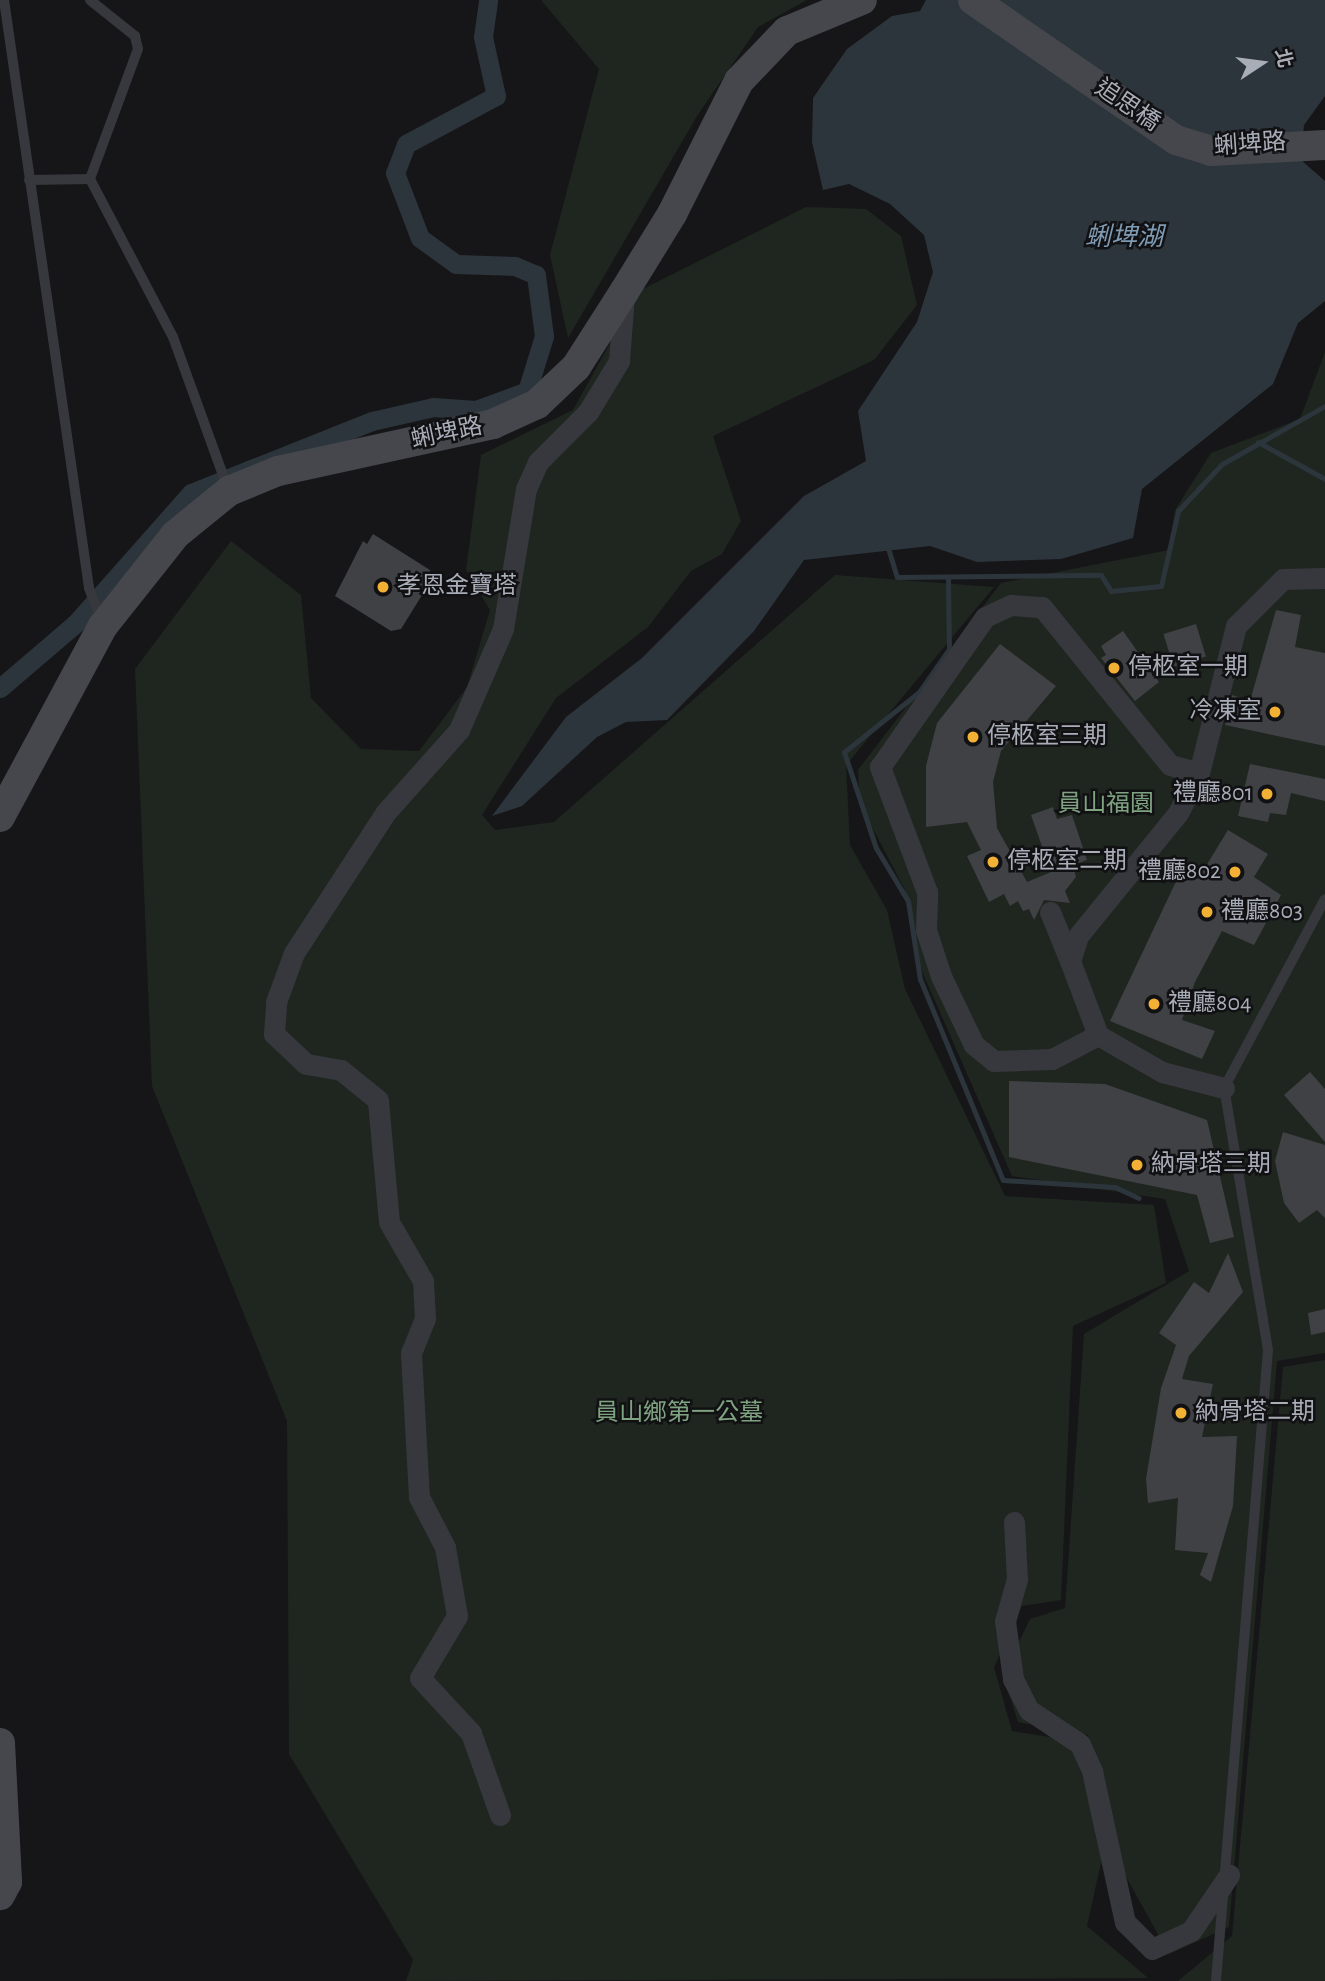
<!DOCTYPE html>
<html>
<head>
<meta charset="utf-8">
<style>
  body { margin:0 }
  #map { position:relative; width:1325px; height:1981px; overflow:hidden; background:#161618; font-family:"Alegreya Sans","Noto Sans TC",sans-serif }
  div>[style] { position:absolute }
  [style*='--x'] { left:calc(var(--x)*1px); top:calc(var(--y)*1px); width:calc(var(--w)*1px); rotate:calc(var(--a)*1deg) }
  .green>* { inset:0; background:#1e261f }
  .water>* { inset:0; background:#2c353c }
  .stream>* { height:5px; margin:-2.5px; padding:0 2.5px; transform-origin:2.5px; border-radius:2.5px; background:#2c353c }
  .canal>* { height:19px; margin:-9.5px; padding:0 9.5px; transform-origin:9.5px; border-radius:9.5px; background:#2c353c }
  .building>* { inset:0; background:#404145; transform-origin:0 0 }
  .lane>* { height:10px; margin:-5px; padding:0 5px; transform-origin:5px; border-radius:5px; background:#37383d }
  .street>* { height:21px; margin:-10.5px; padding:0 10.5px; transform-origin:10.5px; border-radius:10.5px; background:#37383d }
  .secondary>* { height:30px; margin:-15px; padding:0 15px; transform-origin:15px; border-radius:15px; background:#45474d }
  .dots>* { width:19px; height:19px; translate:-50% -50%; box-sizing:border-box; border:4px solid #111113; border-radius:50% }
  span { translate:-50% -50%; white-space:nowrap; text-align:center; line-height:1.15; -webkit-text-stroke:5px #111113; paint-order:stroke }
  .street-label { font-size:24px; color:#a8adb8 }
  .poi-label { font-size:24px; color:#a8adb8 }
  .left { translate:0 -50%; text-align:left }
  .right { translate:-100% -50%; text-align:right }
  .park-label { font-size:24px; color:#7fa381 }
  .water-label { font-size:26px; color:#7f9bb3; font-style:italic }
  .north { position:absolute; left:1227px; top:28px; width:70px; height:70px; -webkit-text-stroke:5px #111113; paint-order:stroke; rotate:77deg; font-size:19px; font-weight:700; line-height:28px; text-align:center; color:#a8adb8 }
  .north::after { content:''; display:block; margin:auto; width:24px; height:32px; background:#a8adb8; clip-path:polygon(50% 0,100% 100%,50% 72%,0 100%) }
</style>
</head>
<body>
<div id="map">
  <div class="green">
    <i style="clip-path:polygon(541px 0,807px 0,758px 27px,697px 116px,568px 338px,550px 255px,599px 69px)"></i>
    <i style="clip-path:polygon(806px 207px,866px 209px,901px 236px,917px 305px,874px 360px,713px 436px,741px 521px,722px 554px,691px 571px,648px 627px,556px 698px,482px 815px,495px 830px,554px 822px,835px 575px,994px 587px,846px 765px,850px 845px,887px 910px,905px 989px,1005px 1196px,1154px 1205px,1166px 1283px,1073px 1326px,1061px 1600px,1022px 1606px,994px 1667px,1012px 1731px,1069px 1740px,1106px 1840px,1087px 1926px,1148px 1978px,406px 1981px,413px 1960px,289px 1754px,287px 1421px,152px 1086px,135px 669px,231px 541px,301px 595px,311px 698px,361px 749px,419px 751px,467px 687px,490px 610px,466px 570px,481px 455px,573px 410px,639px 291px)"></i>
    <i style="clip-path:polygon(1325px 352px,1325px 1353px,1277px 1361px,1229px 1927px,1169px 1954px,1120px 1866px,1088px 1735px,1018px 1722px,1003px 1675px,1030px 1619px,1065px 1608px,1084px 1334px,1189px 1271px,1165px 1199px,1012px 1176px,921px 969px,904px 888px,860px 804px,858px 770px,1001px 583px,1169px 550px,1175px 510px,1211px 453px,1300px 419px)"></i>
    <i style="clip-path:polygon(1325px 1360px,1325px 1981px,1178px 1981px,1232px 1936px,1283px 1367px)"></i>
  </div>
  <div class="water">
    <i style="clip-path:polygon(926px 0,1325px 0,1325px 96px,1304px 125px,1301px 160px,1325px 181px,1325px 301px,1298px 323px,1273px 384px,1142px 489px,1133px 538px,1061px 559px,977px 562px,930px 546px,804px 560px,754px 631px,667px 720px,626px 722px,597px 737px,522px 806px,492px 816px,566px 717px,642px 658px,804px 496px,866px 461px,858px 411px,917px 322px,933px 272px,924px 235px,890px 204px,849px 184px,823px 190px,812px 142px,813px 98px,847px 49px,892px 16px,920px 11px)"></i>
  </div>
  <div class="stream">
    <i style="--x:1258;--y:442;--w:77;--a:28.9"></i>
    <i style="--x:888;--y:548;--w:30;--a:73"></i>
    <i style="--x:897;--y:577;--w:204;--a:-0.6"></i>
    <i style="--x:1101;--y:575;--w:19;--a:58"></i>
    <i style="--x:1111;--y:591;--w:50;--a:-5.7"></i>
    <i style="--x:1161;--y:586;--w:77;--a:-77.2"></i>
    <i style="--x:1178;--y:511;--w:64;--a:-46.9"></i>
    <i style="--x:1222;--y:464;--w:118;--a:-29.4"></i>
    <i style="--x:948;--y:579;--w:70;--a:89.2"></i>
    <i style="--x:949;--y:649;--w:52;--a:124.9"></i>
    <i style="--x:919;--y:692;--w:96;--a:141.3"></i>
    <i style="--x:844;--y:752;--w:101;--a:71.6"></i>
    <i style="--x:876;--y:848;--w:62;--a:58.9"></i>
    <i style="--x:908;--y:901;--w:79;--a:81.3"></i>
    <i style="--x:920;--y:979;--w:217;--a:67.6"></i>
    <i style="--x:1003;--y:1180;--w:112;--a:3.6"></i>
    <i style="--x:1115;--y:1187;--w:26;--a:25"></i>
  </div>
  <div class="canal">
    <i style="--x:0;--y:688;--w:100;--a:-40.5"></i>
    <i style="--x:76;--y:623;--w:174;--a:-48.5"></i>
    <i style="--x:191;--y:493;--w:195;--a:-21.7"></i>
    <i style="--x:372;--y:421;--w:63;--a:-12.9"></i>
    <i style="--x:433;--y:407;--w:43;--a:4"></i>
    <i style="--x:476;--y:410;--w:54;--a:-20.4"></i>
    <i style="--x:527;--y:391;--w:58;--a:-72.8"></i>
    <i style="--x:544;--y:336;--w:62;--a:-97.5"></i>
    <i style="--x:536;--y:275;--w:23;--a:-157"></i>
    <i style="--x:515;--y:266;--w:59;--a:-178.1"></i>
    <i style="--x:456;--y:264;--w:44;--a:-144.2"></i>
    <i style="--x:420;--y:238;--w:70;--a:-111"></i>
    <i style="--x:395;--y:173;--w:31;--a:-69"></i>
    <i style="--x:406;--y:144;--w:102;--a:-28.1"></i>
    <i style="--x:496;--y:96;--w:60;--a:-102.4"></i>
    <i style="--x:483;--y:37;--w:37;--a:-82"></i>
  </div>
  <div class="building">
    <i style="clip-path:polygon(373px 534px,430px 570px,432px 579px,401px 629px,391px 631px,335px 596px,363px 541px,367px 544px)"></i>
    <i style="clip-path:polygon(1276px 610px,1301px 615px,1295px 647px,1325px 653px,1325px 746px,1225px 725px,1232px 695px,1250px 701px)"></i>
    <i style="left:1196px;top:624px;width:34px;height:34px;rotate:73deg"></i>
    <i style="clip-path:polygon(1123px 631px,1159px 682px,1135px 701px,1101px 658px,1106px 655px,1101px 646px)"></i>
    <i style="clip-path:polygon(1000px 644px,1056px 686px,1001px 751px,993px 782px,997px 828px,1027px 882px,1051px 872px,1031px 815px,1053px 807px,1057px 819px,1072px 815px,1087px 860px,1073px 865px,1076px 877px,1065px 891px,1070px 903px,1044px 900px,1034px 920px,1029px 909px,1023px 911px,1018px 901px,1010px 906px,1004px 894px,989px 902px,967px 856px,981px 850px,967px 822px,926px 827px,926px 766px,937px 723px)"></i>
    <i style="clip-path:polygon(1250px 764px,1325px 779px,1325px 801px,1291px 793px,1286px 815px,1270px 813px,1268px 822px,1238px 816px)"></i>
    <i style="clip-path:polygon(1228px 830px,1268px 854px,1254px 877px,1281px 895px,1254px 945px,1222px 931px,1195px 982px,1182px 1020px,1215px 1031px,1202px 1059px,1110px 1021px,1180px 873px,1198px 879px)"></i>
    <i style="clip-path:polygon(1310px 1072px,1325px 1089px,1325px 1142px,1284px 1095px)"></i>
    <i style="clip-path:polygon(1009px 1081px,1105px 1084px,1207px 1120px,1234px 1237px,1210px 1243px,1197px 1195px,1009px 1157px)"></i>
    <i style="clip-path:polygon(1283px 1132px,1325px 1145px,1325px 1218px,1317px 1210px,1299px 1223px,1284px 1203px,1275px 1161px)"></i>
    <i style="clip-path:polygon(1228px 1253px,1243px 1292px,1189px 1356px,1182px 1379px,1213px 1384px,1202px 1437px,1237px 1436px,1233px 1506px,1211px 1582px,1200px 1575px,1208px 1553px,1175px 1550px,1178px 1498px,1148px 1503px,1146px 1479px,1161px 1388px,1176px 1345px,1159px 1333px,1194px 1282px,1209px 1293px)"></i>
    <i style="clip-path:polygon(1325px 1309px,1325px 1332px,1311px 1335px,1308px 1313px)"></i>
  </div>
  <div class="lane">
    <i style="--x:4;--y:0;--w:594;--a:81.77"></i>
    <i style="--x:89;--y:588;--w:36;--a:69"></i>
    <i style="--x:90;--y:0;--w:58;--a:38.7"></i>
    <i style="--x:135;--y:36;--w:13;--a:77"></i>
    <i style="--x:138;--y:49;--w:139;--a:110.3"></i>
    <i style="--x:90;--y:179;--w:178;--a:62.3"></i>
    <i style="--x:173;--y:337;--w:162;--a:70.1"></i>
    <i style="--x:29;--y:180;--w:61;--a:-0.9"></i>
    <i style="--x:1216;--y:1981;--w:633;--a:-85.29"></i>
    <i style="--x:1268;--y:1350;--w:266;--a:-99.5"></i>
    <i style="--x:1224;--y:1088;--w:214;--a:-61.9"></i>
  </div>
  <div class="street">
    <i style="--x:1050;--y:912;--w:53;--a:67.8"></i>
    <i style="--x:1098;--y:1035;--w:52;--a:152.4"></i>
    <i style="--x:1052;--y:1059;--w:58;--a:178"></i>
    <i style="--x:994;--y:1061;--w:26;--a:-141"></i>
    <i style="--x:974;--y:1045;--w:76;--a:-115.6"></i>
    <i style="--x:941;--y:976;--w:48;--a:-108.1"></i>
    <i style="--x:926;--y:930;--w:38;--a:-88"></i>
    <i style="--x:927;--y:892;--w:134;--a:-110.6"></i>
    <i style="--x:880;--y:767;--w:183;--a:-55"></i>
    <i style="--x:985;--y:617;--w:29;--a:-25"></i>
    <i style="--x:1011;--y:605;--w:31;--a:4"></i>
    <i style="--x:1042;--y:607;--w:203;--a:51"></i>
    <i style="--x:1170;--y:765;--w:30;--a:15"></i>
    <i style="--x:1224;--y:1088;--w:64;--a:-165.5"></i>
    <i style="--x:1162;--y:1072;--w:74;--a:-150"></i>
    <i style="--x:1098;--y:1035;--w:79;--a:-110.7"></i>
    <i style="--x:1070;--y:961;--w:26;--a:-72"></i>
    <i style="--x:1078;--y:936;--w:159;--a:-50.9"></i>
    <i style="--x:1178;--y:813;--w:45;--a:-62.3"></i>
    <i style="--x:1199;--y:773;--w:152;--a:-75.9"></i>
    <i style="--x:1236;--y:626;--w:66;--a:-45"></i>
    <i style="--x:1283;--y:579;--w:42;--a:-1.4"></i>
    <i style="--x:1014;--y:1522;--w:57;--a:87"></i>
    <i style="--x:1017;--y:1579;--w:44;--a:105.9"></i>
    <i style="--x:1005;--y:1621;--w:59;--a:82.1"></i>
    <i style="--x:1013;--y:1679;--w:35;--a:63"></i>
    <i style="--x:1029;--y:1710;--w:61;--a:33.7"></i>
    <i style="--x:1080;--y:1744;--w:30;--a:66"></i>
    <i style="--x:1092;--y:1771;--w:155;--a:77.7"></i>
    <i style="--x:1125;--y:1922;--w:38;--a:45"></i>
    <i style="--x:1152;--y:1949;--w:43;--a:-24.8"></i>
    <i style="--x:1191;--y:1931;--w:68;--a:-55.8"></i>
    <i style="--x:500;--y:1815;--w:87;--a:-109.5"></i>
    <i style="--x:471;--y:1733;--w:75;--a:-132.8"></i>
    <i style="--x:420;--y:1678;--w:72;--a:-59.2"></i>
    <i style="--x:457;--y:1616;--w:70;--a:-99.9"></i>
    <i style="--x:445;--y:1547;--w:56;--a:-117.5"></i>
    <i style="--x:419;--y:1497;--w:144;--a:-93.2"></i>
    <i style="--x:411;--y:1353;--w:37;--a:-68"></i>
    <i style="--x:425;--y:1319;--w:38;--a:-93"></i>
    <i style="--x:423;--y:1281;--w:68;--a:-120"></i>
    <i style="--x:389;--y:1222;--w:122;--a:-95.2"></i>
    <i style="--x:378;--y:1100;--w:48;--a:-141"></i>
    <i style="--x:341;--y:1070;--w:36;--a:-170"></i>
    <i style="--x:306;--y:1064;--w:44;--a:-136.8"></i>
    <i style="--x:274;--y:1034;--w:32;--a:-86"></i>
    <i style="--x:276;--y:1002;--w:52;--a:-69.8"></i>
    <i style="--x:294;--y:953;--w:168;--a:-56.9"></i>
    <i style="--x:386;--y:812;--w:110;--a:-48.3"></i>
    <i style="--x:459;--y:730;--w:110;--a:-66.5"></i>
    <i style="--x:503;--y:629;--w:142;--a:-80.7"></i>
    <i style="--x:526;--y:489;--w:30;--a:-66"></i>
    <i style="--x:538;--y:462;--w:71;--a:-45"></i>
    <i style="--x:588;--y:412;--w:60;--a:-58.7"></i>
    <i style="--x:619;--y:361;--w:67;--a:-85.7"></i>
  </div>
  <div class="secondary">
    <i style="--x:973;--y:0;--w:247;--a:34.6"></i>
    <i style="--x:1176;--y:140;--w:37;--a:17"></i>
    <i style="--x:1211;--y:151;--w:114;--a:-3"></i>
    <i style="--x:0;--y:817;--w:217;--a:-61.7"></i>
    <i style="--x:103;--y:626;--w:116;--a:-51.6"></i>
    <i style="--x:175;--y:535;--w:70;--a:-39.2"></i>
    <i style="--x:229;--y:491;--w:53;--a:-22.2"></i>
    <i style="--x:278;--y:471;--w:220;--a:-12.3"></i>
    <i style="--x:493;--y:424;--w:48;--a:-24.4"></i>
    <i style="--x:537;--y:404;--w:54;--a:-43.5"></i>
    <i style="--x:576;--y:367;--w:89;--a:-57.4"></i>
    <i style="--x:624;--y:292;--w:92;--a:-58.4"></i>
    <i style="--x:672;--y:214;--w:149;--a:-63.3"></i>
    <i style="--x:739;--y:81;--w:69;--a:-46.2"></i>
    <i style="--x:787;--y:31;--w:81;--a:-22.5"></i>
    <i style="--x:0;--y:1743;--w:139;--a:87.1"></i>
    <i style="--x:7;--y:1882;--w:15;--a:118"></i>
  </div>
  <div class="dots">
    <i style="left:383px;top:587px;background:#f2b134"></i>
    <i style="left:1114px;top:668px;background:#f2b134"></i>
    <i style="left:1275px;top:712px;background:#f2b134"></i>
    <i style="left:973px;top:737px;background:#f2b134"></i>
    <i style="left:1267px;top:794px;background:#f2b134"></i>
    <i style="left:993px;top:862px;background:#f2b134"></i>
    <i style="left:1235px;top:872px;background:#f2b134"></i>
    <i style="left:1207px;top:912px;background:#f2b134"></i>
    <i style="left:1154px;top:1004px;background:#f2b134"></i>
    <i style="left:1137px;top:1165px;background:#f2b134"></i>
    <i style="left:1181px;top:1413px;background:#f2b134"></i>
  </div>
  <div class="street-label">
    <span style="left:1127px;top:106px;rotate:34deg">追思橋</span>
    <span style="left:1250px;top:145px;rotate:-4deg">蜊埤路</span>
    <span style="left:447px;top:434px;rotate:-12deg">蜊埤路</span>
  </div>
  <div class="poi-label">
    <span class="left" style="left:397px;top:587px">孝恩金寶塔</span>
    <span class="left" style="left:1128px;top:668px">停柩室一期</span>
    <span class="right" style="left:1261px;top:712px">冷凍室</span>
    <span class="left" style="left:987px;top:737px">停柩室三期</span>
    <span class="right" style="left:1253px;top:794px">禮廳801</span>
    <span class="left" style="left:1007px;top:862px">停柩室二期</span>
    <span class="right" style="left:1221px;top:872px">禮廳802</span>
    <span class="left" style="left:1221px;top:912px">禮廳803</span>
    <span class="left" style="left:1168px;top:1004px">禮廳804</span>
    <span class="left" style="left:1151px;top:1165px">納骨塔三期</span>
    <span class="left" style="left:1195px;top:1413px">納骨塔二期</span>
  </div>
  <div class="park-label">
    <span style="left:1106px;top:805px">員山福園</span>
    <span style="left:679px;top:1414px">員山鄉第一公墓</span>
  </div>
  <div class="water-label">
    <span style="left:1124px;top:238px">蜊埤湖</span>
  </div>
  <div class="north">北</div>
</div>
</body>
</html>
